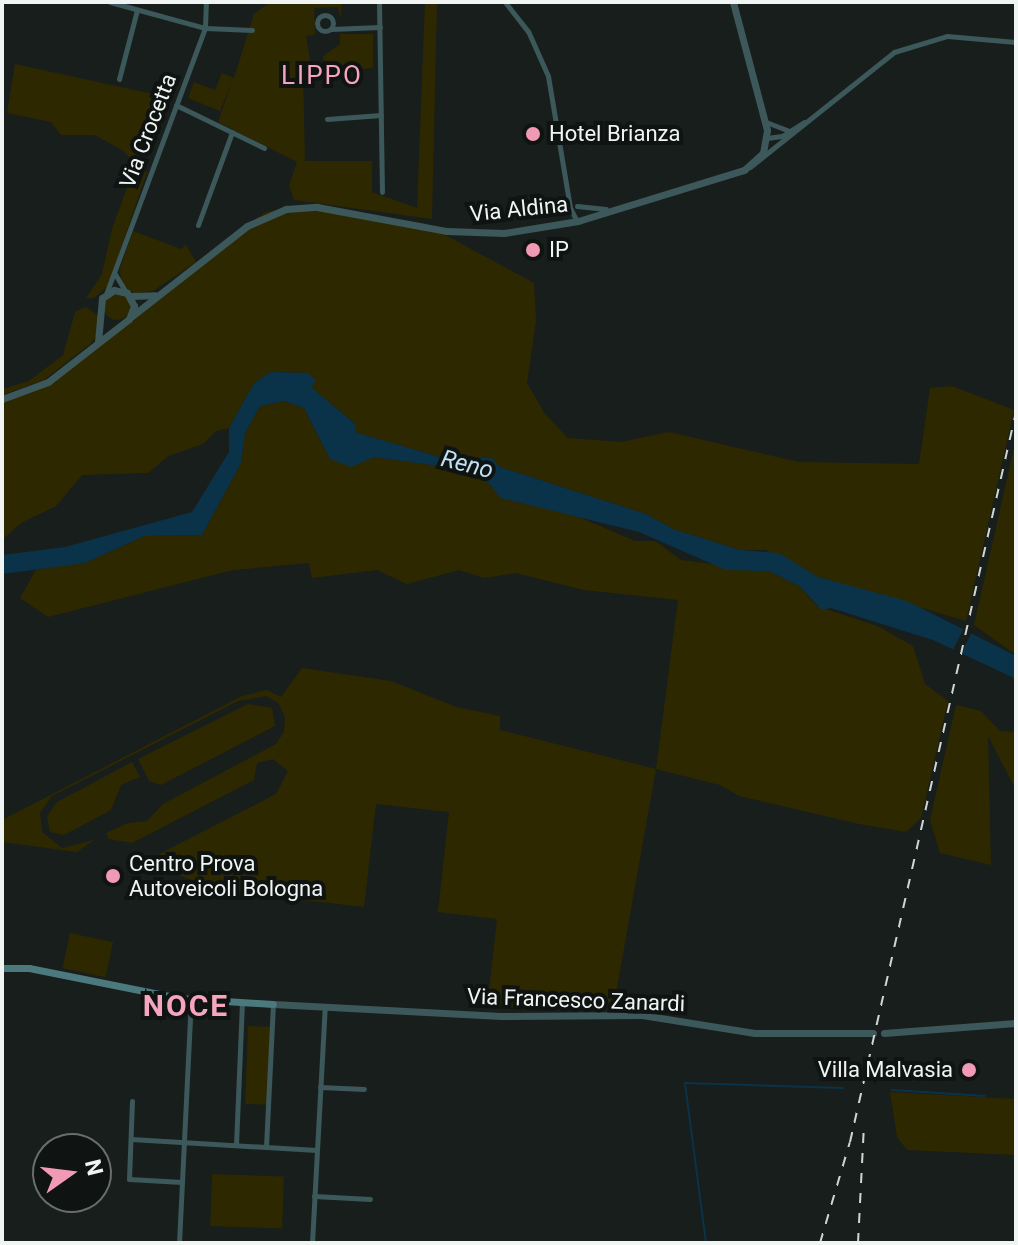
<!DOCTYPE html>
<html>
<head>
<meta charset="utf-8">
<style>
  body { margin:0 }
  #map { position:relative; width:1018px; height:1245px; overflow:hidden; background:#181e1b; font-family:Roboto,sans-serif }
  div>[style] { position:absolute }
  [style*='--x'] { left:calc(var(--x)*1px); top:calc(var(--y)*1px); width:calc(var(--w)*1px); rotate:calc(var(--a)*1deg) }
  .green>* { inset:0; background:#2e2800; transform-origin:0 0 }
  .round { border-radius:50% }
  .water>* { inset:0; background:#0a3349 }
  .pier>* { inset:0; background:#181e1b; transform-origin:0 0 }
  .stream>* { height:2px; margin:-1px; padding:0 1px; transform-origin:1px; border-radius:1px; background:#0a3349 }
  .minor>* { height:5px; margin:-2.5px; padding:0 2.5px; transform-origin:2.5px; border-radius:2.5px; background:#3c585a }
  .minor>.ring { margin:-2.5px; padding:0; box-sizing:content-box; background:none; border:5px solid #3c585a; border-radius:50% }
  .tertiary>* { height:7px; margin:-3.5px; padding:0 3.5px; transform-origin:3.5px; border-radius:3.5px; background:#3c585a }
  .secondary>* { height:7px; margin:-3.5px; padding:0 3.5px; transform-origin:3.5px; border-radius:3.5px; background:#4c797e }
  .rail>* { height:2px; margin-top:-1px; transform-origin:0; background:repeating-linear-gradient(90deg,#d0d6d3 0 10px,transparent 0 20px) }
  .dots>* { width:22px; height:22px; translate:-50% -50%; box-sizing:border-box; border:4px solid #0f1412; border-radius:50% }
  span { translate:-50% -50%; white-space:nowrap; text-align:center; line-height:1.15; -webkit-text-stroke:8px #0f1412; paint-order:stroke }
  .street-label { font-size:22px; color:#f0f5f3 }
  .poi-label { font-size:22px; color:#f0f5f3 }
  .left { translate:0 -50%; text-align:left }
  .right { translate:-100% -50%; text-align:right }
  .water-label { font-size:24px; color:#c2dff3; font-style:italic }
  .quarter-label { font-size:26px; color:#f5a5be; letter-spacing:2px }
  .district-label { font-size:30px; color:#f5a5be; font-weight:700; letter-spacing:2px }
  .frame { position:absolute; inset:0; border:4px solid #f0f5f3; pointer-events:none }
  .north { position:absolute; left:32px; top:1133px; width:80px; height:80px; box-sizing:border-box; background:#0f1412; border:2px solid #696e6c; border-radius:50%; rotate:76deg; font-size:22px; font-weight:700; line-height:32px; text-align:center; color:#f0f5f3 }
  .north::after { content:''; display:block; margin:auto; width:28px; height:36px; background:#f09ab6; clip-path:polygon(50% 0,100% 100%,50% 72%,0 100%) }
</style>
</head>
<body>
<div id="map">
  <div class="green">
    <i style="clip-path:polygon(270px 2px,341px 2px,341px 19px,338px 7px,314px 8px,315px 35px,306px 36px,311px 66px,323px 66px,323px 56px,340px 44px,340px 34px,373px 34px,373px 68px,303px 74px,305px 161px,372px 161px,372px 192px,417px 208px,425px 2px,437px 2px,432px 219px,294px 200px,289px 186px,297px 162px,218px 122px,233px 79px,220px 111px,188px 98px,194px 82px,215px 90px,222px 73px,234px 78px,254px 14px)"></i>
    <i style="clip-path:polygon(15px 64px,162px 96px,136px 163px,147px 172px,108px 286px,94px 298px,86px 298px,102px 274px,112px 229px,135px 166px,125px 152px,95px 135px,61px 135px,51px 122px,7px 113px)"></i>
    <i style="clip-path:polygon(297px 207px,423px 223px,534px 283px,536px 321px,527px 383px,545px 414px,568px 438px,621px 442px,669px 432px,799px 462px,919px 464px,930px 388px,952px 386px,1014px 410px,966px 621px,818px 577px,766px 550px,740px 550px,673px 529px,646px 514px,500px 467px,492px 458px,443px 458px,354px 432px,355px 424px,311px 387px,309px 373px,271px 372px,254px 383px,229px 428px,216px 431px,203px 444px,168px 456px,148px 473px,82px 475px,56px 506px,21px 523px,2px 540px,2px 402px,52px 383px,221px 243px,266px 212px)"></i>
    <i style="clip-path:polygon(133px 231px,181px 249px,186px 245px,196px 262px,153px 291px,134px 293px,124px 286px,119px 271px)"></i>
    <i class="round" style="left:104px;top:294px;width:26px;height:26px"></i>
    <i style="clip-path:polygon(86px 307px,100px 317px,97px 336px,90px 344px,44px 380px,2px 395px,2px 389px,29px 381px,63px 355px,75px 312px)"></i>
    <i style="clip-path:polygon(284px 401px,304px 408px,330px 459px,351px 466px,374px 457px,453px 468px,485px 479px,501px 498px,574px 515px,635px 541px,655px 541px,681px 560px,769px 571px,799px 586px,817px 606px,877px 626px,913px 646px,925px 684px,948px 701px,921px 818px,906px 832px,859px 824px,739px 796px,720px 785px,656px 769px,613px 1010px,487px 1008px,497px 919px,438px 912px,449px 812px,376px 804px,364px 907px,226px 891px,142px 863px,276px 794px,288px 771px,273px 759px,257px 763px,254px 780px,132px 843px,109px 839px,106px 833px,128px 823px,147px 821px,163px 804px,276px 744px,284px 732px,285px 717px,278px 703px,266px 696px,238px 701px,52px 796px,40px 813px,42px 832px,62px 848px,94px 840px,77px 852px,2px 842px,2px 820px,242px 696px,267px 690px,281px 697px,302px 668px,391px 681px,456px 707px,500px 716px,500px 730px,656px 769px,678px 600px,584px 590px,516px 573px,484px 578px,459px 570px,407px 584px,377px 570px,312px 578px,309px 563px,233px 570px,48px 617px,20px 598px,37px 568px,85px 563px,144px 536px,202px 535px,241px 463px,245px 433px,260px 406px)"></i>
    <i style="clip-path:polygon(1016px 439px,1016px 655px,974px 625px)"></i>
    <i style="clip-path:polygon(248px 704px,272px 708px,275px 726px,161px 785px,149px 781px,138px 759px)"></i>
    <i style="clip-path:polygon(956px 705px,981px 711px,1000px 731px,1016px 732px,1016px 790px,988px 736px,991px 865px,940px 853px,930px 820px)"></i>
    <i style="clip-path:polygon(132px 762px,140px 777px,121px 785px,111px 810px,64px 835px,50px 832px,47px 816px,57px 802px)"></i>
    <i style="left:70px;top:933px;width:44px;height:36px;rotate:12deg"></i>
    <i style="left:248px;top:1026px;width:23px;height:78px;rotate:2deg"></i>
    <i style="clip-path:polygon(890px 1092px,1016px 1099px,1016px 1155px,907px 1150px,897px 1137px)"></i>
    <i style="left:212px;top:1174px;width:72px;height:52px;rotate:2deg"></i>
  </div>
  <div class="water">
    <i style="clip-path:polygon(271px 372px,309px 373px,316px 381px,311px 387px,355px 424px,355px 432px,443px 458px,492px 458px,500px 467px,646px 514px,673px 529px,740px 550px,779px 553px,818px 577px,907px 601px,1016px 656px,1016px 679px,933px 640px,831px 608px,822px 610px,799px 586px,769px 571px,726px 570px,639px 532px,501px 498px,485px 479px,453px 468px,374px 457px,351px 467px,330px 459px,304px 408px,284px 401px,260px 406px,245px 433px,241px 463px,202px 535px,144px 536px,85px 563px,2px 574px,2px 555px,65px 547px,192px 512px,229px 452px,229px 428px,254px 383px)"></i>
  </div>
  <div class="pier">
    <i style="left:965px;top:626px;width:9px;height:32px;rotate:27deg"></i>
  </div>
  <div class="stream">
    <i style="--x:892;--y:1090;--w:93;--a:3.7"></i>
    <i style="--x:706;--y:1243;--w:161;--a:-97.5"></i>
    <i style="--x:685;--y:1083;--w:158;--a:1.8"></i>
  </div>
  <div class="minor">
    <i style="--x:110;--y:2;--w:98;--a:15.3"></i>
    <i style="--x:205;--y:28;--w:47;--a:2.4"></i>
    <i style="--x:379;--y:2;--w:190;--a:89.1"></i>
    <i style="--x:505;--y:2;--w:37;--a:52"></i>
    <i style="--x:528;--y:31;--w:49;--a:66"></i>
    <i style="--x:548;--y:76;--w:134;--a:80.5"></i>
    <i style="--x:570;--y:208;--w:15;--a:62"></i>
    <i class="ring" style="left:317px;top:15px;width:11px;height:11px"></i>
    <i style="--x:331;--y:29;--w:49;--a:-2.3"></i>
    <i style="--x:119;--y:79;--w:71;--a:-75.4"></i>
    <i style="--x:176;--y:105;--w:98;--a:26"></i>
    <i style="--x:327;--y:119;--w:54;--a:-4.2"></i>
    <i style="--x:766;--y:122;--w:25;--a:21"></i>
    <i style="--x:767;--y:138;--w:15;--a:-8"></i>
    <i style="--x:782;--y:136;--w:26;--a:-32"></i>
    <i style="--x:750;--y:167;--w:184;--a:-38.6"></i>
    <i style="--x:894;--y:52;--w:55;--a:-16.8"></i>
    <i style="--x:947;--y:36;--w:69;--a:5"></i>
    <i style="--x:577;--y:206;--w:29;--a:6"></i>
    <i style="--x:198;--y:225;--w:99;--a:-69.9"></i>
    <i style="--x:115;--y:274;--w:21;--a:59"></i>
    <i style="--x:106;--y:294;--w:284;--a:-69.6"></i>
    <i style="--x:205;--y:28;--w:26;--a:-88"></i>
    <i style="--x:320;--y:1087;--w:44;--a:2.6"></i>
    <i style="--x:132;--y:1101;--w:78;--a:92.2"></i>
    <i style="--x:129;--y:1179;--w:53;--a:3.2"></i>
    <i style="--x:131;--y:1139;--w:186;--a:3.4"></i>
    <i style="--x:236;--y:1145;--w:143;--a:-87.6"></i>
    <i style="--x:266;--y:1147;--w:143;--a:-87.2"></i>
    <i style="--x:314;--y:1196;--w:56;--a:3.1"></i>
    <i style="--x:179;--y:1243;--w:244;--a:-87.2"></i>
    <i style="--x:312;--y:1243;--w:237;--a:-86.9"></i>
  </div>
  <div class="tertiary">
    <i style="--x:130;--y:296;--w:25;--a:-2"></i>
    <i style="--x:132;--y:316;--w:146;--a:-38"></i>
    <i style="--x:247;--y:226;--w:43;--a:-23.6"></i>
    <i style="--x:286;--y:209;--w:31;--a:-4"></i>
    <i style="--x:317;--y:207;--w:131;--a:10.5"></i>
    <i style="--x:446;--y:231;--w:58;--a:2"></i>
    <i style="--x:504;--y:233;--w:75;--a:-9.2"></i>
    <i style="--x:578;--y:221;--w:174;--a:-17.1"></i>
    <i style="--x:744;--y:170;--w:25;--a:-42"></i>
    <i style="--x:763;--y:153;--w:23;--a:-80"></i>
    <i style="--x:767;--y:130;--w:132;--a:-104.9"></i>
    <i style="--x:2;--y:399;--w:49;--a:-20.3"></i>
    <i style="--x:48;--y:382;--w:103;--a:-37.9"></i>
    <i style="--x:129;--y:319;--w:14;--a:-69"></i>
    <i style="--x:134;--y:306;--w:15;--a:-118"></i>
    <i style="--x:127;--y:293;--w:13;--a:-167"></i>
    <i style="--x:114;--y:290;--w:14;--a:146"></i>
    <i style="--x:102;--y:298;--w:44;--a:95.2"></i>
    <i style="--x:273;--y:1004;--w:228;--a:3"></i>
    <i style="--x:501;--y:1016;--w:141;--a:-0.4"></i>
    <i style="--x:642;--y:1015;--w:114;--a:9.1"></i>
    <i style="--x:755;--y:1033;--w:118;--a:0"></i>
    <i style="--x:884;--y:1033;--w:132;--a:-4.3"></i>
  </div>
  <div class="secondary">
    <i style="--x:2;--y:968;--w:27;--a:0"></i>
    <i style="--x:29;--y:968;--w:153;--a:11.3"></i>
    <i style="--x:179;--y:998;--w:94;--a:3.7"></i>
  </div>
  <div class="rail">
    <i style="--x:820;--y:1243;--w:105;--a:-73.5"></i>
    <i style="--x:850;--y:1142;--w:749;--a:-77.19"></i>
    <i style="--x:858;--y:1243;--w:117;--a:-87.1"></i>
  </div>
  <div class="dots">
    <i style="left:533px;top:134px;background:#f09ab6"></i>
    <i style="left:533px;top:250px;background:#f09ab6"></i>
    <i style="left:113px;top:876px;background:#f09ab6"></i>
    <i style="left:969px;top:1070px;background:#f09ab6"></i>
  </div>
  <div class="street-label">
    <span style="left:148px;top:131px;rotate:-69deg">Via Crocetta</span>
    <span style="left:519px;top:209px;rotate:-6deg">Via Aldina</span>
    <span style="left:576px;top:1000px;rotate:2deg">Via Francesco Zanardi</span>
  </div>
  <div class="poi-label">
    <span class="left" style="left:549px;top:134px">Hotel Brianza</span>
    <span class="left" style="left:549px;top:250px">IP</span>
    <span class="left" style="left:129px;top:876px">Centro Prova<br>Autoveicoli Bologna</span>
    <span class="right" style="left:953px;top:1070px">Villa Malvasia</span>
  </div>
  <div class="water-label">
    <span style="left:467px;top:465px;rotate:14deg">Reno</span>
  </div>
  <div class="quarter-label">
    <span style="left:322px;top:76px">LIPPO</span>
  </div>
  <div class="district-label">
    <span style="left:186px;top:1006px">NOCE</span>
  </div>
  <div class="frame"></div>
  <div class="north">N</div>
</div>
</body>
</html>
